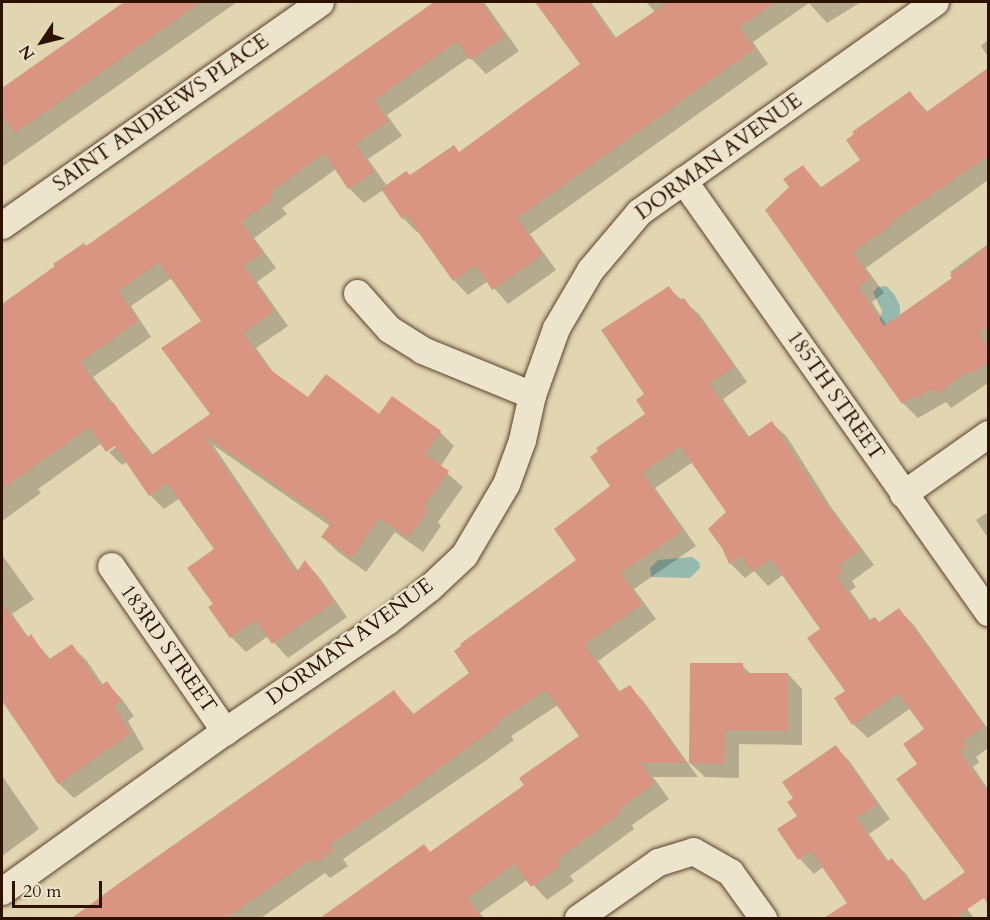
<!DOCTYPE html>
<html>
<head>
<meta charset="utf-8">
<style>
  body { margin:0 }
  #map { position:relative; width:990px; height:920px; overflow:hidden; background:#e2d5b2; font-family:Cardo,serif }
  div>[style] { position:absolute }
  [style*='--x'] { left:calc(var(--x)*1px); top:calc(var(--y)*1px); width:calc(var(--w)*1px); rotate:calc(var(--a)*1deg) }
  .water>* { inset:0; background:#95b9ad }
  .shadow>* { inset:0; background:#0003 }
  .building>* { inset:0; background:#da9582 }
  .roads { filter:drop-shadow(0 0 2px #5b432c) drop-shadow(0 0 2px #5b432c) }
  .minor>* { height:27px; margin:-13.5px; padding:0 13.5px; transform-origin:13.5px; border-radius:13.5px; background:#ece4cd }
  span { translate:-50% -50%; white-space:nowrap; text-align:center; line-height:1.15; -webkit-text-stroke:5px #ece4cd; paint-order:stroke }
  .street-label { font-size:21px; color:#2e1200 }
  .frame { position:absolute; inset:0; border:3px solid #2e1200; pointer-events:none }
  .north { position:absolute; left:12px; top:12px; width:60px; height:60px; -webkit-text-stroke:4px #ece4cd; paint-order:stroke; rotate:235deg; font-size:16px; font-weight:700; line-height:24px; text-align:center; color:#2e1200 }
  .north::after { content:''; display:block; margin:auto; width:21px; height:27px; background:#2e1200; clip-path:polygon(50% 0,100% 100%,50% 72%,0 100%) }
  .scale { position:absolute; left:12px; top:881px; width:90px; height:27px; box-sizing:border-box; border:3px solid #2e1200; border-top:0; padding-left:8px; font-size:18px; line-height:21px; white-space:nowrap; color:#2e1200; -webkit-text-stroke:4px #ece4cd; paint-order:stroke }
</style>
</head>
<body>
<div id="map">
  <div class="water">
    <i style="clip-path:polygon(886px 286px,894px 294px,900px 306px,900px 318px,889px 331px,879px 321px,882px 311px,873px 292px,878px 287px)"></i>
    <i style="clip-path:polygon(692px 557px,699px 562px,700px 568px,690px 578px,651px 577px,650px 568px,658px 560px)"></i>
  </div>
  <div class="shadow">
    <i style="clip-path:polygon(127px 2px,237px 2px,2px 167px,2px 89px)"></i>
    <i style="clip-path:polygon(evenodd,437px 2px,484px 2px,519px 51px,486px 74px,470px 57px,387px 115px,402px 136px,368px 159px,387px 186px,460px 153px,582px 64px,537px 2px,591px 2px,617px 39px,655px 12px,646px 2px,861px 2px,827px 23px,809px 3px,753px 42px,768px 64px,530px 234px,556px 270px,508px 304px,488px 281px,468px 295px,454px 280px,419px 231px,417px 232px,403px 218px,383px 190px,364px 203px,350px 189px,336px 169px,282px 208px,287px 214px,254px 238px,276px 268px,257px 282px,288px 326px,256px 348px,276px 376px,308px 400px,440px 432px,454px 446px,440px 467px,463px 487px,438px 522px,441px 526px,423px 552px,395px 532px,366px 572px,338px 552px,323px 537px,330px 526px,213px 445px,299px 572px,305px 562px,319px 577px,347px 617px,288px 658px,268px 636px,246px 652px,231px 637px,211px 608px,215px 605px,216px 550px,180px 498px,164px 509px,150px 495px,127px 462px,122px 465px,109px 452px,122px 443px,108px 449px,108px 451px,102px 443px,38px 489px,41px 493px,2px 521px,2px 306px,437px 2px,172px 278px,203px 321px,212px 415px,153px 455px,93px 377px,151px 337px,131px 306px,172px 278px)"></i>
    <i style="clip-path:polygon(988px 40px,988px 57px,981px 46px)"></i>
    <i style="clip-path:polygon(988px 68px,988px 180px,866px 268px,884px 293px,872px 302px,887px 326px,955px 279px,950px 272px,988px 244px,988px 383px,951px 408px,946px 402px,918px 418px,903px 403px,791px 188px,803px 167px,823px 189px,862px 161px,910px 93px,928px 112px)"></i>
    <i style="clip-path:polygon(668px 288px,699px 314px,747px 382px,723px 399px,750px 438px,772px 423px,787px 437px,831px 507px,874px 565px,852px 581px,856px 587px,850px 591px,871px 621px,880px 624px,899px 610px,913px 624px,988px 729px,988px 748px,976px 757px,979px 762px,973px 767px,988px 789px,988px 883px,982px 888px,920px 765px,926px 730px,911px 708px,868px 738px,853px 724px,847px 691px,823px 629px,784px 574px,768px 586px,754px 571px,745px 578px,730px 563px,728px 512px,693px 462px,655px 488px,696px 546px,634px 589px,656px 619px,598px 661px,620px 692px,630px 687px,644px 702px,698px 777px,653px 777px,669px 799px,632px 825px,634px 829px,570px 876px,574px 881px,547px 900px,528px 879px,480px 913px,484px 918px,322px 918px,365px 887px,431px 853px,527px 785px,581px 736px,558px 705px,511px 736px,514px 740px,485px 761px,343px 859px,348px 866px,330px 878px,325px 873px,261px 918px,73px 918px,394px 692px,415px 715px,471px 673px,578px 560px,647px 414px,646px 395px)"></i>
    <i style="clip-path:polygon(988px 512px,988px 538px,976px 520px)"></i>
    <i style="clip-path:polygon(2px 555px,34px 599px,12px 614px,29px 638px,31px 636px,51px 660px,72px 646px,87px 661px,103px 685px,106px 683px,121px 698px,134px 716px,128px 721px,144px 749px,74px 798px,59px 784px,2px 701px)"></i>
    <i style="clip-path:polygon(742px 665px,751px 674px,788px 674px,802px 689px,802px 745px,739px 744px,739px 778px,705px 777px,690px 763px)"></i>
    <i style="clip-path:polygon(836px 747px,850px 762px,890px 819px,869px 834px,889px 862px,892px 860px,906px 874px,925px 902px,961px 901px,974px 918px,827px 918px,849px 903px,823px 867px,814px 874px,800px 859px,779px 829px,799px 816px)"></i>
    <i style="clip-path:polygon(2px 776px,39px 829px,2px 856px)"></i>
  </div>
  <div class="building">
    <i style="clip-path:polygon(124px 2px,201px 2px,15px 133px,2px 116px,2px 88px)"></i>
    <i style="clip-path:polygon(evenodd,434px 2px,481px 2px,505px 36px,470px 60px,457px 41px,374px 100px,388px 121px,355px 144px,374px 172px,348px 189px,324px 153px,269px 193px,273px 199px,240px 222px,262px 253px,243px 266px,274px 311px,243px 333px,268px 368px,308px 397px,326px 374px,379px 414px,392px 396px,441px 431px,424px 454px,449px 471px,423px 507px,428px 510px,408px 538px,379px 518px,351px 558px,321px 537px,331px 523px,202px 434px,296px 573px,305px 560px,334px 602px,272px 644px,255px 620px,230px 638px,208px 607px,213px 604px,187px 568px,214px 549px,167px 483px,149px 496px,115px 446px,106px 452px,89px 427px,2px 489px,2px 304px,55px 266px,53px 264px,84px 243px,86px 246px,434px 2px,159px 262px,201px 321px,161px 348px,210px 414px,150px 456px,113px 402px,110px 405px,80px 362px,138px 321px,118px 291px,159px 262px)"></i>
    <i style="clip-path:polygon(535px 2px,588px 2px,614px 39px,668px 2px,776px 2px,739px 27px,754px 49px,517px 218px,542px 255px,492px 290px,475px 265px,453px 281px,406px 215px,402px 219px,381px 189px,406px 171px,410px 175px,454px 145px,459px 152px,580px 64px)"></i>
    <i style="clip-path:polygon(988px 68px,988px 156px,891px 222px,893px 224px,852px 252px,870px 278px,858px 287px,884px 326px,952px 278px,950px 275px,988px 246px,988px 326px,978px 333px,988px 349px,988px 362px,974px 372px,965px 373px,936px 394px,931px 388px,916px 399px,914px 396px,902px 404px,765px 210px,789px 187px,783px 179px,803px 165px,820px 188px,860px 160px,846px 140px,854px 134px,852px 132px,910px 91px,925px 113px)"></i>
    <i style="clip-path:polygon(669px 286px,679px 301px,684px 298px,734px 367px,709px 384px,747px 438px,772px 421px,816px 491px,860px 550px,838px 566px,843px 572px,836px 576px,868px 621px,875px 617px,879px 622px,899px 608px,984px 726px,962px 741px,966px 747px,959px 751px,988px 793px,988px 905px,984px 898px,954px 918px,824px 918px,847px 903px,811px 851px,798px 860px,777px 829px,797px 816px,787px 802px,793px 798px,782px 782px,836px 745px,877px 804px,856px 818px,886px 862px,892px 858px,922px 902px,965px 872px,896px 779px,917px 764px,903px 744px,924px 729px,898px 693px,852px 725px,834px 698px,845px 691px,807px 638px,820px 629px,771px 559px,752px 572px,741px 556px,729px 564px,722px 548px,708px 529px,726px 512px,680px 446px,642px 473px,682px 531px,620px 573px,642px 604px,584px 645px,618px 692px,630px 685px,686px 763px,640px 763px,655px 783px,618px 810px,621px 813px,556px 860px,560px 866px,531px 887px,514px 864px,467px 898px,481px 918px,320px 918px,424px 844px,430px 852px,524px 785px,519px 778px,579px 736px,546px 690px,498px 721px,500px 724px,393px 802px,330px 844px,334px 850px,314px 864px,311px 859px,226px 918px,72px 918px,118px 884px,394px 690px,412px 715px,469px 673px,454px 651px,461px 646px,460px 644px,576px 560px,554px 529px,610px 486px,590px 457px,598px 451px,596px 448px,645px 414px,636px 400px,644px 394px,601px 330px)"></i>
    <i style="clip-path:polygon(2px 603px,27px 638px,31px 634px,48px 660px,72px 644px,100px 686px,107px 681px,121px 701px,114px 706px,130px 734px,58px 784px,2px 700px)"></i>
    <i style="clip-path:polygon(690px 663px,743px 663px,743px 673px,788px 673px,787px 731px,725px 730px,724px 764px,689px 763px)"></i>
  </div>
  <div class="roads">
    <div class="minor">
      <i style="--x:683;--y:180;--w:529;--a:54.78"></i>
      <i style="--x:2;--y:225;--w:388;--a:-35"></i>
      <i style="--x:357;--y:293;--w:48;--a:48.4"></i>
      <i style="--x:389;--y:329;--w:39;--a:32"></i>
      <i style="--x:422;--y:350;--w:119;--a:22.2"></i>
      <i style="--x:903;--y:494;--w:104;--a:-35.2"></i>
      <i style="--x:111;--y:566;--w:201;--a:55.4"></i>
      <i style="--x:2;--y:891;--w:274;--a:-35.7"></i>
      <i style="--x:225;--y:731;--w:196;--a:-34.2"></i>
      <i style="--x:387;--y:621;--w:53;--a:-38.2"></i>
      <i style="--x:429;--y:588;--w:48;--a:-43.3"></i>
      <i style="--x:464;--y:555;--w:82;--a:-59.4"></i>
      <i style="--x:506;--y:484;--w:47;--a:-70"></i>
      <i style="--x:522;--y:440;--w:46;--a:-77.5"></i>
      <i style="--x:532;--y:395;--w:71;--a:-70.3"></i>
      <i style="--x:556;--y:328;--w:67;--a:-59.6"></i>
      <i style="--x:590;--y:270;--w:76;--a:-49.8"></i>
      <i style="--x:639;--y:212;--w:363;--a:-35.4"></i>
      <i style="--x:578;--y:918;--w:98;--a:-35"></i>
      <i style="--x:658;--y:862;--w:37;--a:-17"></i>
      <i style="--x:693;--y:851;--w:43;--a:29.6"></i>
      <i style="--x:730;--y:872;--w:57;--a:54.3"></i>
    </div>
  </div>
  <div class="street-label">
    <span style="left:161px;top:113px;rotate:-35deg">SAINT ANDREWS PLACE</span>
    <span style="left:719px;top:157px;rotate:-36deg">DORMAN AVENUE</span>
    <span style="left:835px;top:396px;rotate:55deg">185TH STREET</span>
    <span style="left:350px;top:642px;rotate:-36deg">DORMAN AVENUE</span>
    <span style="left:168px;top:649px;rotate:55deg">183RD STREET</span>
  </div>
  <div class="frame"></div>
  <div class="north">N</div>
  <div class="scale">20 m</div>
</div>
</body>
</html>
